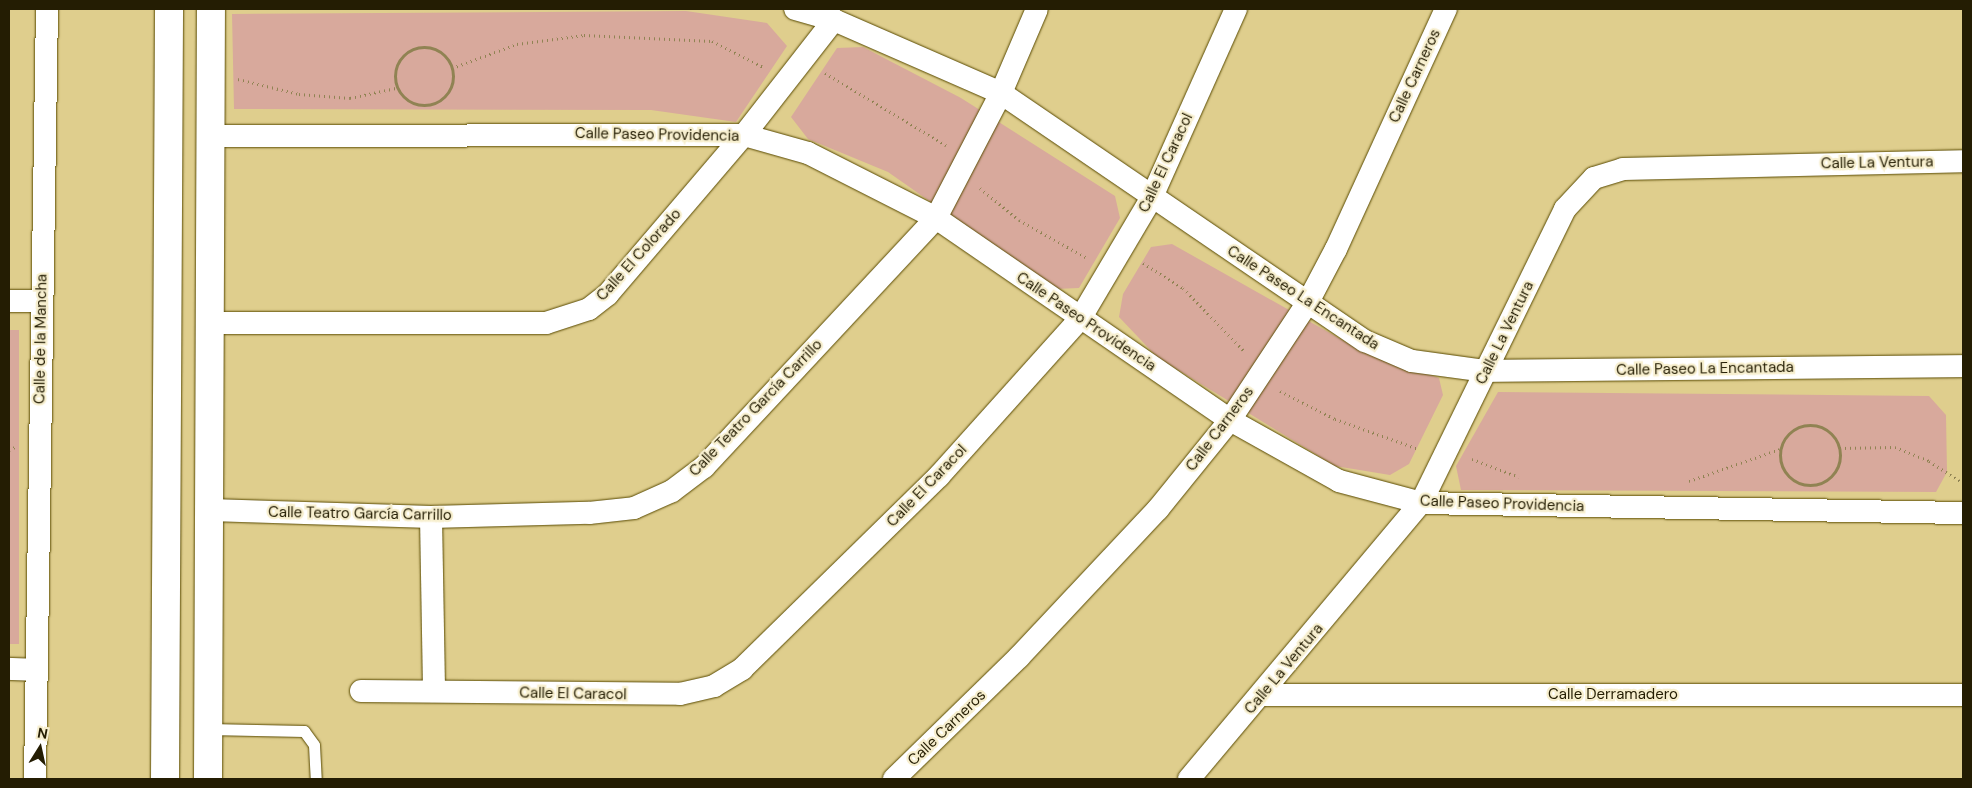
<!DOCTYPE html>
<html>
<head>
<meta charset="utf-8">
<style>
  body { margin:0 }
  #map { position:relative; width:1972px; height:788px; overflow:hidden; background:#dfce8d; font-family:"DM Sans",sans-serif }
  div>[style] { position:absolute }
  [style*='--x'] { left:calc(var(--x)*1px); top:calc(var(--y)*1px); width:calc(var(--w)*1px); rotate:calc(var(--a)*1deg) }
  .green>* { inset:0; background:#d8a99c; transform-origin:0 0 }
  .path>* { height:3px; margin-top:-1.5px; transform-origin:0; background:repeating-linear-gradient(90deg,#908353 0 1px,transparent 0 5px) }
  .path>.ring { margin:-1.5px; padding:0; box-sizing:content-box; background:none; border:3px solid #908353; border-radius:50% }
  .roads { filter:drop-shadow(0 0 1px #594a00) drop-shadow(0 0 1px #594a00) }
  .lane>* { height:11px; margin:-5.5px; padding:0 5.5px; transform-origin:5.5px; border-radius:5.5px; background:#fff }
  .street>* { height:22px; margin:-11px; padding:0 11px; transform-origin:11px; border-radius:11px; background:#fff }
  .secondary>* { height:28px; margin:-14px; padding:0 14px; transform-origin:14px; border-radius:14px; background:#fff }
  span { translate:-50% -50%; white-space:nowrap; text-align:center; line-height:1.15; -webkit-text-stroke:4.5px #f7efcf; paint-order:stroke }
  .street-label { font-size:15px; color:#241d03 }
  .frame { position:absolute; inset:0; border:10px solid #241d03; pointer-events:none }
  .north { position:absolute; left:15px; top:723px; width:50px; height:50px; -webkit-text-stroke:4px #f7efcf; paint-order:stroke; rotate:10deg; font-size:14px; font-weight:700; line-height:20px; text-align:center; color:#241d03 }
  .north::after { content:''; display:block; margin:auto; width:18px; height:22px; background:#241d03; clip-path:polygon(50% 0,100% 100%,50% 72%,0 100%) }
</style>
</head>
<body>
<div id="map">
  <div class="green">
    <i style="clip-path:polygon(686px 11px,767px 23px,787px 46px,736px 122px,651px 110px,234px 109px,232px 14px)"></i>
    <i style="clip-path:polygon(863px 47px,961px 98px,1115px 196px,1120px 218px,1079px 288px,1055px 289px,888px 172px,808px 139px,791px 117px,837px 48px)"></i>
    <i style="clip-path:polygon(1172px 244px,1360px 350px,1439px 378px,1443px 395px,1409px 464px,1390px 475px,1335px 466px,1157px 357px,1119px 317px,1123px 294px,1151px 247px)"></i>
    <i style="left:9px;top:330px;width:10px;height:314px"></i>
    <i style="clip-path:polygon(1498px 392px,1929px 396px,1946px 415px,1947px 472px,1936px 492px,1461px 490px,1456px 466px)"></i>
  </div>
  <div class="path">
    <i class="ring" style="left:395px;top:47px;width:55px;height:55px"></i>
    <i style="--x:452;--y:68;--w:69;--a:-20.3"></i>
    <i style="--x:517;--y:44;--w:68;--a:-7.7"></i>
    <i style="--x:584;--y:35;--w:128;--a:2.7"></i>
    <i style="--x:712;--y:41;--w:59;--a:27"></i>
    <i style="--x:825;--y:73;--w:141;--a:30.8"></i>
    <i style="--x:238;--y:79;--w:63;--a:13.8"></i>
    <i style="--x:299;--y:94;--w:51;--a:4.5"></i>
    <i style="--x:350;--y:98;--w:47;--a:-12.3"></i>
    <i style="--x:980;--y:188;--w:50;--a:39.4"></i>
    <i style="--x:1019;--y:220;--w:78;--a:29.2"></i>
    <i style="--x:1143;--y:263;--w:47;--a:32"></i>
    <i style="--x:1183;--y:288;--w:89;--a:45.9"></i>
    <i style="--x:1280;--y:391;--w:62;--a:27"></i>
    <i style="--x:1335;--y:419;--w:89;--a:19.7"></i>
    <i class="ring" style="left:1780px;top:425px;width:57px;height:57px"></i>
    <i style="--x:1840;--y:448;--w:55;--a:-1"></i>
    <i style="--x:1895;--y:447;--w:37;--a:22"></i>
    <i style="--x:1929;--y:461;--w:40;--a:32.9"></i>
    <i style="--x:9;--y:450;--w:7;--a:-27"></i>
    <i style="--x:1472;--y:459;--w:50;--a:21"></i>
    <i style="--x:1689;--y:481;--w:96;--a:-19.4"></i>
  </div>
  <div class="roads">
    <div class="lane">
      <i style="--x:208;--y:729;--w:96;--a:1.2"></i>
      <i style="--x:304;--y:731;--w:17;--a:54"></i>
      <i style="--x:314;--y:745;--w:34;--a:87"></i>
    </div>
    <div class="street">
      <i style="--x:795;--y:9;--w:41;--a:15.8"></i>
      <i style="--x:834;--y:20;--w:182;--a:23.6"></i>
      <i style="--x:1001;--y:93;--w:440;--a:34.3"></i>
      <i style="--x:1365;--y:341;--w:51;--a:23.1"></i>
      <i style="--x:1412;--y:361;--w:75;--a:7.7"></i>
      <i style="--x:1486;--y:371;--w:477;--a:-0.6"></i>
      <i style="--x:210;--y:136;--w:534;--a:-0.11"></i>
      <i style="--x:744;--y:135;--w:66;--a:15.7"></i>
      <i style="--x:808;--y:153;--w:144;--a:26.9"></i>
      <i style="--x:936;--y:218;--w:357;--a:34.5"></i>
      <i style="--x:1230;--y:420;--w:125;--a:29.2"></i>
      <i style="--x:1339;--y:481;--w:85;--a:15"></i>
      <i style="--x:1421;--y:503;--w:542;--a:1.06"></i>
      <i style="--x:9;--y:301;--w:33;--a:0"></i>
      <i style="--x:209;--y:323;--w:337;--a:0"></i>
      <i style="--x:546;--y:323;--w:45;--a:-18"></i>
      <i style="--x:589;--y:309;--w:24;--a:-38"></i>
      <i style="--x:608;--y:294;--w:209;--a:-49.5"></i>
      <i style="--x:744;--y:135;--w:146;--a:-52"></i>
      <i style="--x:210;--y:510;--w:221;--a:1.8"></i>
      <i style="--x:431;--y:517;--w:158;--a:-1.5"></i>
      <i style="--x:589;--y:513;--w:45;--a:-6.3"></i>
      <i style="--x:634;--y:508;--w:42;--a:-24.1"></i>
      <i style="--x:672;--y:491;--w:40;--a:-37"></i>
      <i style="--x:704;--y:467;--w:340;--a:-47"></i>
      <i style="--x:936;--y:218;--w:141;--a:-62.5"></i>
      <i style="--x:1001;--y:93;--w:91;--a:-66.8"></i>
      <i style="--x:431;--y:517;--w:174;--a:89"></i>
      <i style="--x:9;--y:669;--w:27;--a:2"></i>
      <i style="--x:361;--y:691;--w:319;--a:0.5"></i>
      <i style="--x:680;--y:694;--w:35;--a:-13"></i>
      <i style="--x:714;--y:686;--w:33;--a:-31"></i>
      <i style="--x:742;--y:669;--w:276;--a:-44.4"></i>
      <i style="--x:939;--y:476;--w:211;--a:-48.1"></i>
      <i style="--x:1080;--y:319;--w:139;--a:-59.4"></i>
      <i style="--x:1151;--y:199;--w:208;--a:-65.9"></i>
      <i style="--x:1264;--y:695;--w:699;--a:0"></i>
      <i style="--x:35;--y:779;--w:770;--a:-89.11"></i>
      <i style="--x:894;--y:779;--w:175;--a:-44.3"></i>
      <i style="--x:1019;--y:657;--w:203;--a:-46.8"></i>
      <i style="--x:1158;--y:509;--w:114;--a:-51"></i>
      <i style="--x:1230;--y:420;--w:141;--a:-56.5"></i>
      <i style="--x:1308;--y:302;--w:60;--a:-62.2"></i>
      <i style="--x:1336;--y:249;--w:264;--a:-65.4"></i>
      <i style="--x:1189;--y:779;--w:361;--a:-50"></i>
      <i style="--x:1421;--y:503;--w:327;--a:-63.9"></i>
      <i style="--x:1565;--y:209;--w:42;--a:-46.9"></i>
      <i style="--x:1594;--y:178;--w:30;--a:-17"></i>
      <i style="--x:1623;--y:169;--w:340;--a:-1.3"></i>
    </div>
    <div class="secondary">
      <i style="--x:165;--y:779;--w:770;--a:-89.7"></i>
      <i style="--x:208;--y:779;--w:770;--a:-89.78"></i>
    </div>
  </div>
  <div class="street-label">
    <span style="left:1415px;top:76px;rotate:-65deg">Calle Carneros</span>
    <span style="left:657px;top:135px;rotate:1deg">Calle Paseo Providencia</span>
    <span style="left:1166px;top:163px;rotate:-65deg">Calle El Caracol</span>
    <span style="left:1877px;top:163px;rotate:-1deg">Calle La Ventura</span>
    <span style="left:639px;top:255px;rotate:-48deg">Calle El Colorado</span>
    <span style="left:1303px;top:298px;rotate:33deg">Calle Paseo La Encantada</span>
    <span style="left:1086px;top:322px;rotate:34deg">Calle Paseo Providencia</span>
    <span style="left:1505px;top:333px;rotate:-64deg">Calle La Ventura</span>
    <span style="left:41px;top:339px;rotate:-89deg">Calle de la Mancha</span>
    <span style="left:1705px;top:369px;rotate:-1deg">Calle Paseo La Encantada</span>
    <span style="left:756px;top:408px;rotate:-46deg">Calle Teatro García Carrillo</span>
    <span style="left:1220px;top:429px;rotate:-53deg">Calle Carneros</span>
    <span style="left:927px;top:486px;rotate:-46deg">Calle El Caracol</span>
    <span style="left:1502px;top:504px;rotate:2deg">Calle Paseo Providencia</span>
    <span style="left:360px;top:514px;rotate:1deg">Calle Teatro García Carrillo</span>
    <span style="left:1284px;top:669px;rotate:-50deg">Calle La Ventura</span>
    <span style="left:573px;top:694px;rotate:1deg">Calle El Caracol</span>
    <span style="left:1613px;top:695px">Calle Derramadero</span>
    <span style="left:947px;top:728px;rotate:-44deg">Calle Carneros</span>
  </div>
  <div class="frame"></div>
  <div class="north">N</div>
</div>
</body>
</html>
